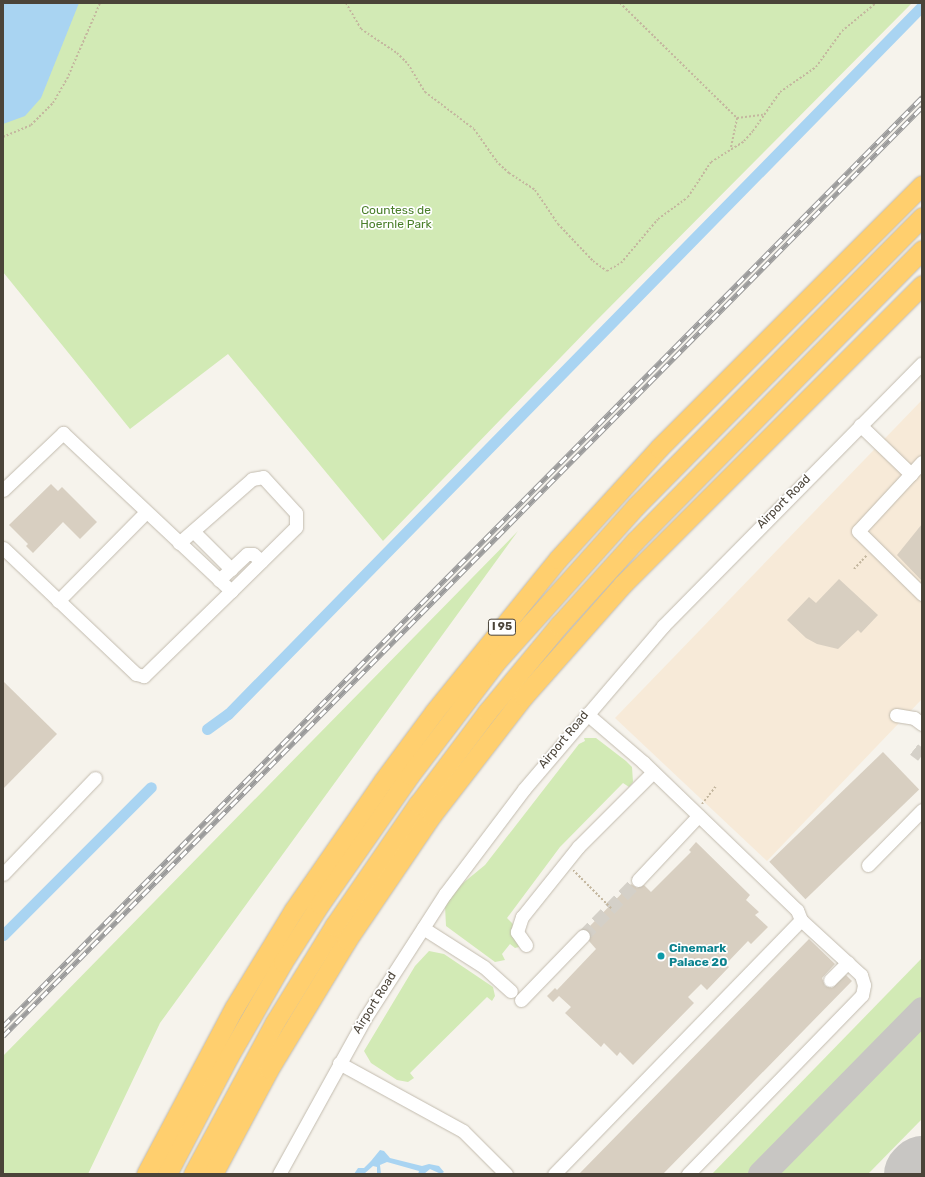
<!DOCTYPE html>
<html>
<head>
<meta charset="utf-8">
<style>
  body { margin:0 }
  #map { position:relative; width:925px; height:1177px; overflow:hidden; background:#f6f3ec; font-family:Rubik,sans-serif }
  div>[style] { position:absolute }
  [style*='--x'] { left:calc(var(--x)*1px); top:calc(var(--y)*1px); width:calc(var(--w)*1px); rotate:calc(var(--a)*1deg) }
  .commercial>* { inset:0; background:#f7ead8 }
  .green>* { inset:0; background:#d2eab5 }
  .water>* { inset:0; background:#a9d4f2 }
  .canal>* { height:11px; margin:-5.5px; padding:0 5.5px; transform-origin:5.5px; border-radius:5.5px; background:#a9d4f2 }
  .taxiway>* { height:27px; margin:-13.5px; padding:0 13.5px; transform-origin:13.5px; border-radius:13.5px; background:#c8c6c3 }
  .runway>* { height:69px; margin:-34.5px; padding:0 34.5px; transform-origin:34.5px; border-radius:34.5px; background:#c8c6c3 }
  .building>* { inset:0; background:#d8cfc1; transform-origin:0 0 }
  .minor-tunnel>* { height:13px; margin-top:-6.5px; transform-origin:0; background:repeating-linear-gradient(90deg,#d4d0c8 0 13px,transparent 0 19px) }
  .path>* { height:2px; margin-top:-1px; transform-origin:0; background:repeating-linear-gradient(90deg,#c4b79f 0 2px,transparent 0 4px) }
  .roads { filter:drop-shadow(0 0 1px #c2bbae) drop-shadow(0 0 1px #c2bbae) }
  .minor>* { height:13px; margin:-6.5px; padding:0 6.5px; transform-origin:6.5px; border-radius:6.5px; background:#fff }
  .highway>* { height:19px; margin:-9.5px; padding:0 9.5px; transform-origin:9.5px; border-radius:9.5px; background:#ffcf6e }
  .rail>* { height:4.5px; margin-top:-2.25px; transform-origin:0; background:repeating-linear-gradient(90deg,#fff 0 9px,#9a9a9a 0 18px); box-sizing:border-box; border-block:1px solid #9a9a9a }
  .dots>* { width:11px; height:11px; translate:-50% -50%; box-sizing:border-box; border:2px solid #fff; border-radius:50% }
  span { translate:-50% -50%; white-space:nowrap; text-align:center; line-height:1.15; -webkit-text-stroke:3.5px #fff; paint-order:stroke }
  .shield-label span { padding:1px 3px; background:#fff; border:1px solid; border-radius:3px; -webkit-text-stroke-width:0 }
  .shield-label { font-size:11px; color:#4b4439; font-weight:700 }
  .park-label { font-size:12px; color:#4a7f2a }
  .street-label { font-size:12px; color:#4b4439 }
  .culture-label { font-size:12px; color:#0d838f; font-weight:700 }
  .left { translate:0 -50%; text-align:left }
  .frame { position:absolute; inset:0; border:4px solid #4b4439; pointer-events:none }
</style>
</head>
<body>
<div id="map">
  <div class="commercial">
    <i style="clip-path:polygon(922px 400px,922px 699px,767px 861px,615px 718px)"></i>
  </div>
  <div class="green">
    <i style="clip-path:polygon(3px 3px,912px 3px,592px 325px,383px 541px,228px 354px,130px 429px,3px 272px)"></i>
    <i style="clip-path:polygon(518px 531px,160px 1023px,88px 1174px,3px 1174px,3px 1056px)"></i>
    <i style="clip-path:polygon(584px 738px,596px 738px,626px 761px,632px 767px,633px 782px,629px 787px,623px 783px,560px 847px,507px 918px,513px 924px,512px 932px,519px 947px,515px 948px,510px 944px,502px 954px,505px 960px,495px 962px,446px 926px,445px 906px,457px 888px,485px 865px,579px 744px,585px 741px)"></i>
    <i style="clip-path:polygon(429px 951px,444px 954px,493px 987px,495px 996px,492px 1001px,487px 997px,410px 1073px,414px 1078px,408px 1082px,397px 1080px,371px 1063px,364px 1051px,415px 966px)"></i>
    <i style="clip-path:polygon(922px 958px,922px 996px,916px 1003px,748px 1174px,712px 1174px)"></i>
    <i style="clip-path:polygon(922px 1023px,922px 1119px,868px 1174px,775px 1174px)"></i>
  </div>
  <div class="water">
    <i style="clip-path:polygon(3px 3px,79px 3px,41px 98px,25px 116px,3px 124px)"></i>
    <i style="clip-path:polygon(380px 1150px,384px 1151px,390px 1158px,422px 1166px,429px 1164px,439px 1166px,444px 1172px,441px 1174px,430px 1169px,424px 1174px,418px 1174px,419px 1171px,387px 1162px,380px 1165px,381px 1174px,377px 1174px,377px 1167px,373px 1166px,364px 1174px,354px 1174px,358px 1168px,364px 1168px,371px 1161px)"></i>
  </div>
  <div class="canal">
    <i style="--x:207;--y:729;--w:26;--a:-36"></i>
    <i style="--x:228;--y:714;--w:991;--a:-45.57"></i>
    <i style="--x:3;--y:935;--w:209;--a:-45"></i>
  </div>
  <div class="taxiway">
    <i style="--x:761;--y:1174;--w:230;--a:-45.5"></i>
  </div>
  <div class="runway">
    <i style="--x:918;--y:1174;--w:6;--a:-45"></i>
  </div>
  <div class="building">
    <i style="clip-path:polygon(51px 484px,58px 491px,62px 487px,97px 522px,80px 539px,63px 522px,33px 553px,26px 546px,28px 544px,9px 525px)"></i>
    <i style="clip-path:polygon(922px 524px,922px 581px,897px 555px)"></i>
    <i style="clip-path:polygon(839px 579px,878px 615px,861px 633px,858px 630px,838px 649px,817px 644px,806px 638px,787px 620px,809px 597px,816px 603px)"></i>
    <i style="clip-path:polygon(3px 681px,57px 734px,3px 789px)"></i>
    <i style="left:883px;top:752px;width:52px;height:158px;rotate:46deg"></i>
    <i style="clip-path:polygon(696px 842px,750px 895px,746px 900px,759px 912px,755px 915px,768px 927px,751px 944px,748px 941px,726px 964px,729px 967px,707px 990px,701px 984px,688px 997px,694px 1003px,633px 1065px,620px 1052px,617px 1056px,604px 1043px,601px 1047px,565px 1013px,571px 1007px,559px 996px,553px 1002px,547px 996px,555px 988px,557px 990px,596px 949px,589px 941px,591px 934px,587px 929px,631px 884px,637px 888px,644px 885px,651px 892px,691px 852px,689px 850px)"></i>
    <i style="clip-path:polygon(809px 939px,835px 964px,822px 978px,825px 986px,832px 988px,846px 975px,852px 981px,663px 1174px,579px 1174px)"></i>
  </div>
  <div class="minor-tunnel">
    <i style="--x:914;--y:749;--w:10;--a:37"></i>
    <i style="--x:583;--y:936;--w:78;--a:-45.5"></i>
  </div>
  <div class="path">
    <i style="--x:346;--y:3;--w:30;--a:60"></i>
    <i style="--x:361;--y:29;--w:43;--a:33.7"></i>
    <i style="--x:397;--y:53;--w:16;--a:45"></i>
    <i style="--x:408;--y:64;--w:33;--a:59"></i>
    <i style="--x:425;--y:92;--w:61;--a:37.1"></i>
    <i style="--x:474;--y:129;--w:39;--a:55"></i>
    <i style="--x:496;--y:161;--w:18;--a:43"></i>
    <i style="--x:509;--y:173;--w:31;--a:33"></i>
    <i style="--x:535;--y:190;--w:41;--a:55.9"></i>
    <i style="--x:558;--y:224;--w:51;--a:46.6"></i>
    <i style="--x:593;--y:261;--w:17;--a:36"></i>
    <i style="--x:607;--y:271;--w:16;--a:-30"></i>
    <i style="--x:621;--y:263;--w:57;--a:-49.9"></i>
    <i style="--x:658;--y:219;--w:37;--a:-36"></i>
    <i style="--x:688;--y:197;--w:42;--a:-56.7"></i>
    <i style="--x:711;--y:162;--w:39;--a:-32"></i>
    <i style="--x:744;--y:141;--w:13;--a:-48"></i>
    <i style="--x:753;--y:131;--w:47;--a:-55.3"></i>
    <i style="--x:780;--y:92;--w:44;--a:-34.8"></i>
    <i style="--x:816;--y:67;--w:44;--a:-54.2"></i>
    <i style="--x:842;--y:31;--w:44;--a:-39.5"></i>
    <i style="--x:620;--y:3;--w:164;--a:44.5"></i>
    <i style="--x:3;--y:137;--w:30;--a:-23"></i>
    <i style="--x:31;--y:125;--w:31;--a:-45"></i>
    <i style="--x:53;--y:103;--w:28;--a:-60"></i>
    <i style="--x:67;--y:79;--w:83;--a:-66.5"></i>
    <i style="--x:731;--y:147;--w:30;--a:-78"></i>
    <i style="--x:737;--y:118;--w:26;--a:-7"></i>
    <i style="--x:854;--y:569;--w:19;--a:-47"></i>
    <i style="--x:702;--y:804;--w:23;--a:-52"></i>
    <i style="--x:573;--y:870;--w:54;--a:45"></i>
  </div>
  <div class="roads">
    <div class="minor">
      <i style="--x:860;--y:425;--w:71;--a:43.9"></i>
      <i style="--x:922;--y:462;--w:94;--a:132.8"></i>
      <i style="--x:858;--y:531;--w:90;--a:44.5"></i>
      <i style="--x:3;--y:490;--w:83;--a:-43.5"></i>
      <i style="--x:63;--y:433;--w:231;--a:43.2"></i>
      <i style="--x:231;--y:591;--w:122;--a:135.7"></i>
      <i style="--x:144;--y:676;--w:8;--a:-166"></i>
      <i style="--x:136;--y:674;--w:183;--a:-136.5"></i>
      <i style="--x:193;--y:531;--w:54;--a:45"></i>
      <i style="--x:179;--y:543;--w:97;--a:-41.2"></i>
      <i style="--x:252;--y:479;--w:11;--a:-10"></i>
      <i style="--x:263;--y:477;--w:49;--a:47.5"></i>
      <i style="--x:296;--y:513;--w:14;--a:90"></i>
      <i style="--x:296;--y:527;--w:91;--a:135.4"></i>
      <i style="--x:219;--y:580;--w:38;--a:-43"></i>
      <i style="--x:247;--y:554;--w:6;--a:0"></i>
      <i style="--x:253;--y:554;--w:11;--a:41"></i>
      <i style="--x:58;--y:601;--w:125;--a:-45.3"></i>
      <i style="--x:587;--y:714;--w:74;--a:40.6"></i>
      <i style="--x:643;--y:762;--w:214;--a:43.9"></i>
      <i style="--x:797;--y:910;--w:11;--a:68"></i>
      <i style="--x:896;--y:715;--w:18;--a:9"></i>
      <i style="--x:914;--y:718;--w:10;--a:37"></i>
      <i style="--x:868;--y:865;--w:77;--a:-45.5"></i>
      <i style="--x:3;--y:874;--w:133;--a:-46.2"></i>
      <i style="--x:638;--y:880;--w:88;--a:-46.8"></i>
      <i style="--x:423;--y:928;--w:72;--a:32.6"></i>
      <i style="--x:484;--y:967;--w:36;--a:42"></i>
      <i style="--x:526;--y:945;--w:16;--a:-125"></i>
      <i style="--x:517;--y:932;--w:16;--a:-72"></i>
      <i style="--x:522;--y:917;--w:90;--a:-51.3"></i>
      <i style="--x:578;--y:847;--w:106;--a:-45"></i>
      <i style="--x:830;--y:980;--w:25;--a:-45"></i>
      <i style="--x:521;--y:1000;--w:89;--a:-45.9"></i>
      <i style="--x:339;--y:1063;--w:141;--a:28.7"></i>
      <i style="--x:463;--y:1131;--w:61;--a:45"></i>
      <i style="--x:279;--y:1174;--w:178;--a:-61.1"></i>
      <i style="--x:365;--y:1018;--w:148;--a:-57.2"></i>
      <i style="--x:445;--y:894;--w:131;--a:-53"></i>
      <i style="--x:524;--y:789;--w:214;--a:-49.5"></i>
      <i style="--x:663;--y:626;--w:369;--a:-45.4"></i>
      <i style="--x:554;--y:1174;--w:354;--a:-45.8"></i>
      <i style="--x:801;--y:920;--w:81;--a:42.5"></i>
      <i style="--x:861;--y:975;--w:10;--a:73"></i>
      <i style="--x:864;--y:985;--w:10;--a:101"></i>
      <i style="--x:862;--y:995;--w:250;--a:134.2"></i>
    </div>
    <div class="highway">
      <i style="--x:146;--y:1174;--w:188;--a:-62.1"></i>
      <i style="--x:234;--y:1008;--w:114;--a:-58.7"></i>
      <i style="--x:293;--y:911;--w:158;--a:-55.3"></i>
      <i style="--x:383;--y:781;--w:86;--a:-53.5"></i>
      <i style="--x:434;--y:712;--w:197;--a:-51"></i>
      <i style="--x:558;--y:559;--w:150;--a:-47.7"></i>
      <i style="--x:659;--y:448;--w:372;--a:-45"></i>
      <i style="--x:167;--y:1174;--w:133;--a:-62.3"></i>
      <i style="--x:229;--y:1056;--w:108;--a:-60.1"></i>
      <i style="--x:283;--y:962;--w:69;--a:-57.5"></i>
      <i style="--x:320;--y:904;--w:157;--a:-55.1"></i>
      <i style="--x:410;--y:775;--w:143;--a:-52.7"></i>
      <i style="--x:497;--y:661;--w:208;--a:-48.1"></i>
      <i style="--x:636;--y:506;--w:407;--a:-45.3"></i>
      <i style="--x:193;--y:1174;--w:173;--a:-61.7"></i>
      <i style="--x:275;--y:1022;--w:113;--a:-58.4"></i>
      <i style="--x:334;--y:926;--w:148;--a:-55.5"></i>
      <i style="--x:418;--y:804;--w:115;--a:-53.1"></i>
      <i style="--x:487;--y:712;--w:113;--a:-50.4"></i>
      <i style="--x:559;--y:625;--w:113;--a:-47.9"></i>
      <i style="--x:635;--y:541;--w:409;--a:-45.4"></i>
      <i style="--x:213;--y:1174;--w:119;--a:-61.9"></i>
      <i style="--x:269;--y:1069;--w:151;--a:-58.8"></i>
      <i style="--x:347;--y:940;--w:151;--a:-55.8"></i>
      <i style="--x:432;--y:815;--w:150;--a:-52.3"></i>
      <i style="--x:524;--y:696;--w:149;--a:-48.5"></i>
      <i style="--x:623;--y:584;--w:423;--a:-45"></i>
    </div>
  </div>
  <div class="rail">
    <i style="--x:3;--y:1026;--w:1307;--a:-45.31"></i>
    <i style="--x:3;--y:1036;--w:1307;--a:-45.31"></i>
  </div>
  <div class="dots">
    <i style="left:661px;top:956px;background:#0f9aa8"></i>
  </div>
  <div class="shield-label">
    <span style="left:502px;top:627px">I 95</span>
  </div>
  <div class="park-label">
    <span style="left:396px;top:218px">Countess de<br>Hoernle Park</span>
  </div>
  <div class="street-label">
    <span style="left:784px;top:502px;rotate:-45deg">Airport Road</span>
    <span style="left:564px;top:740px;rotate:-50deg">Airport Road</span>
    <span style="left:375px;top:1003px;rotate:-58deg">Airport Road</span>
  </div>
  <div class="culture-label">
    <span class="left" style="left:669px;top:956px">Cinemark<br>Palace 20</span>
  </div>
  <div class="frame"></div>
</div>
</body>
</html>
